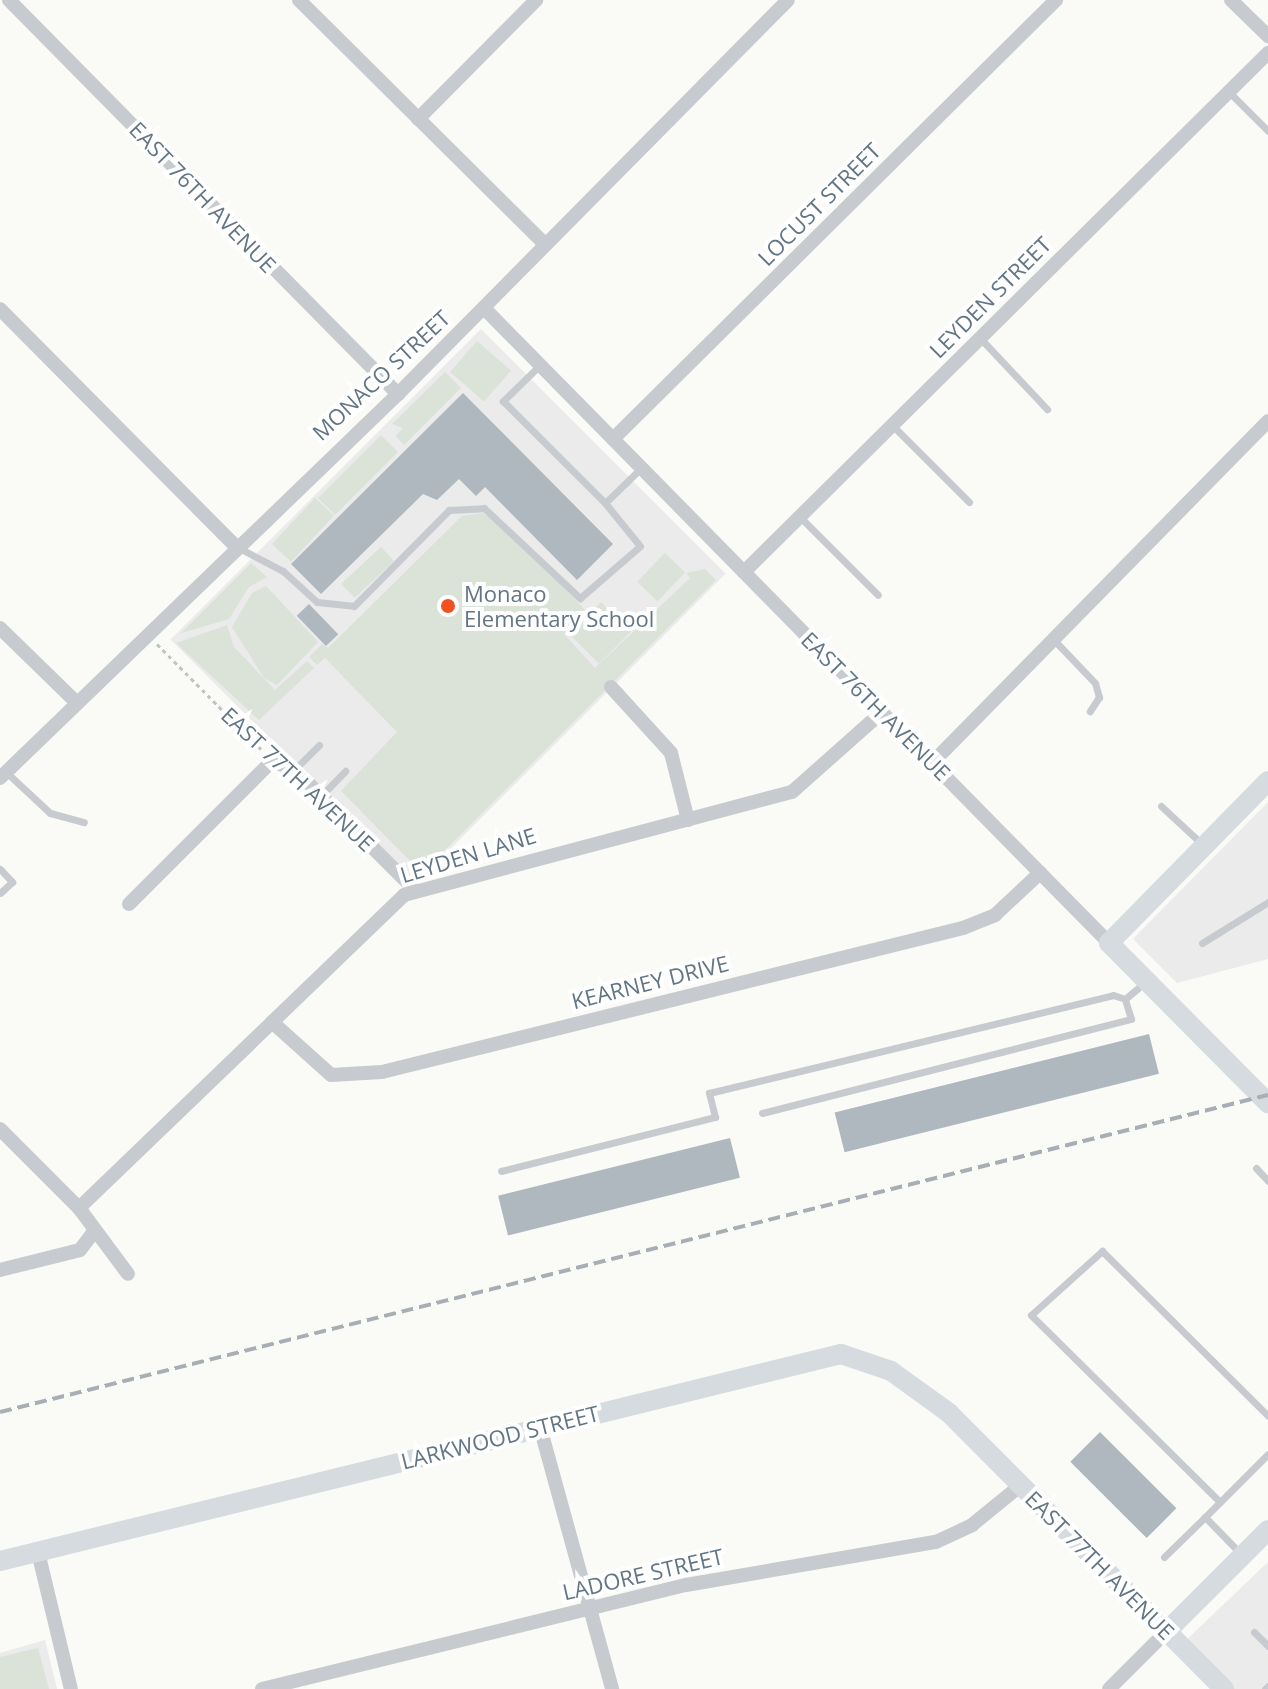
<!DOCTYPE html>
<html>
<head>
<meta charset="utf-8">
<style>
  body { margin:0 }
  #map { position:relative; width:1268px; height:1689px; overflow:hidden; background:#fafaf7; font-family:"Open Sans",sans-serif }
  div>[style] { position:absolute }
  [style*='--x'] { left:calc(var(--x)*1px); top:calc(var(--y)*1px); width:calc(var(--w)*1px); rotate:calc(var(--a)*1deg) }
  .built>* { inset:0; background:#eaebea; transform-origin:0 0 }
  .green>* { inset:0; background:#dbe2d8; transform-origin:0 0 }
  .building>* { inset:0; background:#afb8be; transform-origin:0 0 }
  .path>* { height:3px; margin-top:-1.5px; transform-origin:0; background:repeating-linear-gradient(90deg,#c0c3c5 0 4px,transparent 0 8px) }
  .lane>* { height:7px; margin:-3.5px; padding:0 3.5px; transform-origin:3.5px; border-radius:3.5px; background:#c7cbcf }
  .street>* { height:14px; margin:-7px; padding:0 7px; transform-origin:7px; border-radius:7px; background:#c7cbcf }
  .secondary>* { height:20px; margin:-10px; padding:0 10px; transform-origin:10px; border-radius:10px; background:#d6dbdf }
  .rail>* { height:4px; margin-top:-2px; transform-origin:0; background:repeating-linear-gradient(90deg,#a7aeb4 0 12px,transparent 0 18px) }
  .dots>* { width:22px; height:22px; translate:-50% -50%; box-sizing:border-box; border:4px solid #fff; border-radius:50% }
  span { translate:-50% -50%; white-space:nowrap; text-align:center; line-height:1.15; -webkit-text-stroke:8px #fff; paint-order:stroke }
  .street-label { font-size:22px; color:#627584 }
  .poi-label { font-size:22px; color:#627584 }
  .left { translate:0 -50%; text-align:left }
</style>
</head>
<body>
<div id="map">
  <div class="built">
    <i style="left:481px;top:329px;width:346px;height:439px;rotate:45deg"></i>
    <i style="clip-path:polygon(1268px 802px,1268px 959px,1177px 983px,1133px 939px)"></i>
    <i style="clip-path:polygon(1268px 1562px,1268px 1689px,1223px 1689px,1180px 1646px)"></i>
    <i style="clip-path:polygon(45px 1640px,57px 1689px,0 1689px,0 1653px)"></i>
  </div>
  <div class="green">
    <i style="left:477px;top:341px;width:45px;height:41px;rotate:41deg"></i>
    <i style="clip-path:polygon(445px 372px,461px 388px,404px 445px,396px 436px,403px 428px,392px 424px)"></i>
    <i style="left:381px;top:435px;width:24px;height:89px;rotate:45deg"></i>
    <i style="left:315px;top:498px;width:26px;height:63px;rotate:43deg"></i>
    <i style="clip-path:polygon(482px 513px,508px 527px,586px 611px,564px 634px,595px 668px,690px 578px,686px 573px,705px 569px,716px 580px,422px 873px,341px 791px,397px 732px,325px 658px,317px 665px,309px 657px,322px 644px,328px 648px,462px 516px)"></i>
    <i style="left:381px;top:547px;width:19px;height:54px;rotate:47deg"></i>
    <i style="left:665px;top:553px;width:28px;height:40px;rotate:44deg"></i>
    <i style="clip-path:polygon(251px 563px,267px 577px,249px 587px,229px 619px,181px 633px)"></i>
    <i style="clip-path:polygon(266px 586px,318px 642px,277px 685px,264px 678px,232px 627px,252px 593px)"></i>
    <i style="left:601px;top:602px;width:42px;height:45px;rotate:45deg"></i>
    <i style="clip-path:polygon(227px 625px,234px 647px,275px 690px,307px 661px,314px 668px,259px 720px,176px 643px)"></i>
    <i style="clip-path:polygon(38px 1648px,49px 1689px,0 1689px,0 1657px)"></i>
  </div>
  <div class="building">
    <i style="clip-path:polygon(463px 393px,613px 544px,577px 580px,485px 487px,476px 496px,459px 479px,437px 500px,423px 494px,321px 594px,291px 564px)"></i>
    <i style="left:309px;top:604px;width:42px;height:17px;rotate:46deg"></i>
    <i style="left:1149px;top:1034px;width:41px;height:324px;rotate:76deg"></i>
    <i style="left:730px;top:1138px;width:41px;height:239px;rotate:76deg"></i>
    <i style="left:1100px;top:1432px;width:108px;height:42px;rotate:45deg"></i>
  </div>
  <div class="path">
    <i style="--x:157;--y:644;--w:152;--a:45.3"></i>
  </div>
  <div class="lane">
    <i style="--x:1229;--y:92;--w:55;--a:45"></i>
    <i style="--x:980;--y:338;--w:98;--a:46.7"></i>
    <i style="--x:540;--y:365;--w:52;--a:135.8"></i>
    <i style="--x:503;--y:401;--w:144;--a:45"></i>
    <i style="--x:605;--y:503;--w:50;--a:-44.2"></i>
    <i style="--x:892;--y:425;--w:109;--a:45"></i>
    <i style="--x:800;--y:517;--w:110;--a:45"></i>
    <i style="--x:237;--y:547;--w:52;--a:27.6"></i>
    <i style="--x:283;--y:571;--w:46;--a:42.4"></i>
    <i style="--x:317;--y:602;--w:37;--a:6"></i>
    <i style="--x:354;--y:606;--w:135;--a:-45.3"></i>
    <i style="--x:449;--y:510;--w:35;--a:-3"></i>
    <i style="--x:484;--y:508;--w:132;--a:43.2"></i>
    <i style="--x:580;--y:598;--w:79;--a:-40.9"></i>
    <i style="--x:640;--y:546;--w:55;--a:-129.1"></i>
    <i style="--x:1053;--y:639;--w:61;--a:46.3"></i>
    <i style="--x:1095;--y:683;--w:15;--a:74"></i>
    <i style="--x:1099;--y:697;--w:17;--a:123"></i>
    <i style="--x:295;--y:769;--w:34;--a:-45"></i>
    <i style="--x:6;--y:772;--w:60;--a:43"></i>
    <i style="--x:50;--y:813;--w:35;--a:15"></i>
    <i style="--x:321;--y:796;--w:35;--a:-46"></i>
    <i style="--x:1161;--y:806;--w:57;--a:42.9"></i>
    <i style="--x:0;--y:869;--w:18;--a:47"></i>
    <i style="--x:12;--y:882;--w:16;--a:137"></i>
    <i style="--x:1202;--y:943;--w:78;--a:-31.8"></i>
    <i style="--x:762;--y:1113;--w:381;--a:-14.3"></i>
    <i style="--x:1131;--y:1019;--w:21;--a:-107"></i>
    <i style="--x:1125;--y:999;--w:26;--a:-40"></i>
    <i style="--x:1256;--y:1168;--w:18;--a:47"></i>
    <i style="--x:501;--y:1171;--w:221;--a:-14.2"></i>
    <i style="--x:715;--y:1117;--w:25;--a:-104"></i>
    <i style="--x:709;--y:1093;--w:416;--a:-13.6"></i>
    <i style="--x:1113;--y:995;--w:13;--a:18"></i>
    <i style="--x:1220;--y:1502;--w:266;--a:-135.3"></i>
    <i style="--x:1031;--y:1315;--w:96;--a:-42"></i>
    <i style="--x:1102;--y:1251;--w:234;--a:44.8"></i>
    <i style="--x:1205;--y:1517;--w:89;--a:-45"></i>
    <i style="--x:1164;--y:1557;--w:57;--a:-44.3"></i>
    <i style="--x:1205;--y:1517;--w:52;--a:45.8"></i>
    <i style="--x:1254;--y:1632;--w:20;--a:45"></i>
    <i style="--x:1265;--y:1689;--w:4;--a:-45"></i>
  </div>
  <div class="street">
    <i style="--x:9;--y:0;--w:554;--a:45.37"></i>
    <i style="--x:299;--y:0;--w:346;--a:44.8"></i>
    <i style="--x:1231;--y:0;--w:52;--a:44.2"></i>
    <i style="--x:418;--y:119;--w:168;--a:-45.2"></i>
    <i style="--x:484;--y:308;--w:891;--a:45.45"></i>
    <i style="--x:0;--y:309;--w:334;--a:45.2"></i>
    <i style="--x:613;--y:439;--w:624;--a:-44.74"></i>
    <i style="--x:744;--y:572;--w:738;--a:-44.73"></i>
    <i style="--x:0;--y:628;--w:106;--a:44.2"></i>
    <i style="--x:611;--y:687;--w:89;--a:47.7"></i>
    <i style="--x:671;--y:753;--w:69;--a:75.8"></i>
    <i style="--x:932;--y:763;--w:479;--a:-45.5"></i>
    <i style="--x:0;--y:778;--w:553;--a:-43.97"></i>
    <i style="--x:398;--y:394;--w:554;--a:-45.29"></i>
    <i style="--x:129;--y:904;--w:202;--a:-45"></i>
    <i style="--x:272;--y:761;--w:25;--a:21"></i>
    <i style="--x:295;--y:770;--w:170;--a:45"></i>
    <i style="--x:272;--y:1022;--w:79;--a:41.9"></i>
    <i style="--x:331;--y:1075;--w:51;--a:-3.4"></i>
    <i style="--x:382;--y:1072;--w:599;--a:-13.92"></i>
    <i style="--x:963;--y:928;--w:35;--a:-22"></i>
    <i style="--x:995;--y:915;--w:62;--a:-43"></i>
    <i style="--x:0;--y:1129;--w:112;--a:45"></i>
    <i style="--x:79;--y:1208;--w:82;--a:53.4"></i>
    <i style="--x:79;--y:1208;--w:451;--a:-43.9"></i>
    <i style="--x:404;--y:895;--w:401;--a:-14.9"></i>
    <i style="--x:792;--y:792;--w:120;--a:-41.6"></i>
    <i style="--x:0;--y:1270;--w:82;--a:-14"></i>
    <i style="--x:80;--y:1250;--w:20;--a:-53"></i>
    <i style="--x:540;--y:1427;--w:272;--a:74.6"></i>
    <i style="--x:38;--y:1552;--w:141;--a:76.5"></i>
    <i style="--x:262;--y:1689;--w:437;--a:-13.8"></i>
    <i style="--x:686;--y:1585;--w:254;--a:-9.8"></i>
    <i style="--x:936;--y:1542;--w:40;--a:-25"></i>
    <i style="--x:972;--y:1525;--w:63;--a:-39.2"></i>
    <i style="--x:1109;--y:1689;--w:82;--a:-45"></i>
  </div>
  <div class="secondary">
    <i style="--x:1268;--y:781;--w:227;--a:134.5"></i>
    <i style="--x:1109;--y:943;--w:226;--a:45.2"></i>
    <i style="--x:0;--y:1561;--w:866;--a:-13.83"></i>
    <i style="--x:841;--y:1354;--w:53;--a:18.8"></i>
    <i style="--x:891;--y:1371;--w:72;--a:35.9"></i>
    <i style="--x:949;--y:1413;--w:390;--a:45.1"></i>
    <i style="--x:1167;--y:1631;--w:143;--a:-45"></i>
  </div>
  <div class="rail">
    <i style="--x:0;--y:1412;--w:1307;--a:-14.04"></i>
  </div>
  <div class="dots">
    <i style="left:448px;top:606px;background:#f15120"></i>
  </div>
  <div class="street-label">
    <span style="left:203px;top:197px;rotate:46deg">EAST 76TH AVENUE</span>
    <span style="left:819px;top:204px;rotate:-45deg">LOCUST STREET</span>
    <span style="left:990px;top:297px;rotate:-45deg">LEYDEN STREET</span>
    <span style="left:381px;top:375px;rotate:-43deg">MONACO STREET</span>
    <span style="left:876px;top:706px;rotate:45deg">EAST 76TH AVENUE</span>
    <span style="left:298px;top:779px;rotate:43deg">EAST 77TH AVENUE</span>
    <span style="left:468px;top:855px;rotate:-17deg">LEYDEN LANE</span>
    <span style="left:650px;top:982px;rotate:-14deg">KEARNEY DRIVE</span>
    <span style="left:500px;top:1437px;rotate:-14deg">LARKWOOD STREET</span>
    <span style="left:1100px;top:1565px;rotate:45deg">EAST 77TH AVENUE</span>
    <span style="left:643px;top:1574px;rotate:-13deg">LADORE STREET</span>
  </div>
  <div class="poi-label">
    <span class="left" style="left:464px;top:606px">Monaco<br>Elementary School</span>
  </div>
</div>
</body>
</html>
